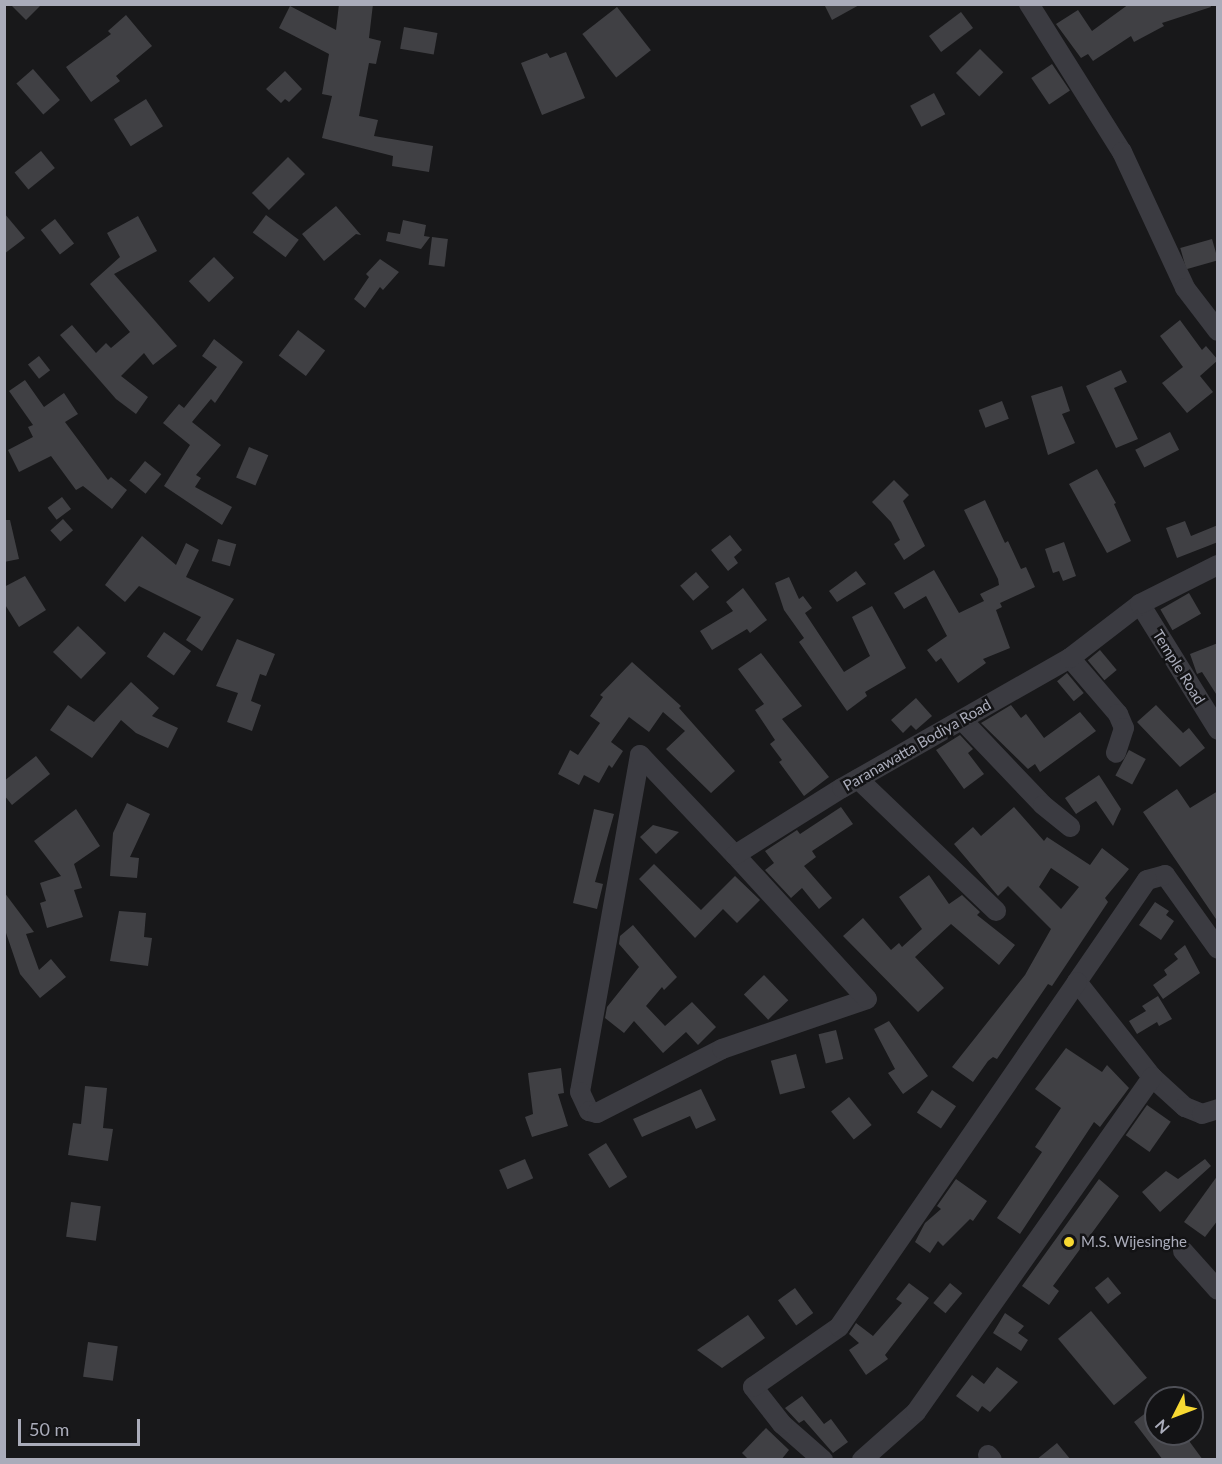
<!DOCTYPE html>
<html>
<head>
<meta charset="utf-8">
<style>
  body { margin:0 }
  #map { position:relative; width:1222px; height:1464px; overflow:hidden; background:#18181a; font-family:Lato,sans-serif }
  div>[style] { position:absolute }
  [style*='--x'] { left:calc(var(--x)*1px); top:calc(var(--y)*1px); width:calc(var(--w)*1px); rotate:calc(var(--a)*1deg) }
  .building>* { inset:0; background:#404044; transform-origin:0 0 }
  .minor>* { height:20px; margin:-10px; padding:0 10px; transform-origin:10px; border-radius:10px; background:#3b3b41 }
  .dots>* { width:16px; height:16px; translate:-50% -50%; box-sizing:border-box; border:3px solid #131315; border-radius:50% }
  span { translate:-50% -50%; white-space:nowrap; text-align:center; line-height:1.15; -webkit-text-stroke:5px #131315; paint-order:stroke }
  .street-label { font-size:15px; color:#aaacba }
  .poi-label { font-size:15px; color:#aaacba }
  .left { translate:0 -50%; text-align:left }
  .frame { position:absolute; inset:0; border:6px solid #aaacba; pointer-events:none }
  .north { position:absolute; left:1144px; top:1386px; width:60px; height:60px; box-sizing:border-box; background:#131315; border:2px solid #4f5057; border-radius:50%; rotate:228deg; font-size:16px; font-weight:700; line-height:24px; text-align:center; color:#aaacba }
  .north::after { content:''; display:block; margin:auto; width:21px; height:27px; background:#f8d932; clip-path:polygon(50% 0,100% 100%,50% 72%,0 100%) }
  .scale { position:absolute; left:18px; top:1419px; width:122px; height:27px; box-sizing:border-box; border:3px solid #aaacba; border-top:0; padding-left:8px; font-size:18px; line-height:21px; white-space:nowrap; color:#aaacba; -webkit-text-stroke:4px #131315; paint-order:stroke }
</style>
</head>
<body>
<div id="map">
  <div class="building">
    <i style="clip-path:polygon(10px 4px,42px 4px,26px 20px)"></i>
    <i style="clip-path:polygon(339px 4px,373px 4px,369px 38px,381px 41px,376px 64px,369px 63px,359px 116px,378px 120px,374px 136px,433px 146px,429px 172px,392px 166px,393px 156px,322px 138px,332px 96px,322px 94px,329px 54px,279px 28px,290px 6px,336px 30px)"></i>
    <i style="clip-path:polygon(824px 4px,861px 4px,832px 20px)"></i>
    <i style="clip-path:polygon(1129px 4px,1210px 4px,1211px 7px,1162px 23px,1164px 26px,1134px 42px,1131px 36px,1093px 61px,1088px 54px,1081px 58px,1056px 24px,1078px 10px,1092px 31px)"></i>
    <i style="left:617px;top:7px;width:55px;height:44px;rotate:52deg"></i>
    <i style="left:961px;top:12px;width:20px;height:40px;rotate:53deg"></i>
    <i style="clip-path:polygon(126px 15px,152px 46px,116px 76px,120px 81px,91px 102px,66px 67px,111px 34px,108px 31px)"></i>
    <i style="left:404px;top:27px;width:34px;height:22px;rotate:10deg"></i>
    <i style="left:980px;top:49px;width:33px;height:34px;rotate:45deg"></i>
    <i style="clip-path:polygon(566px 52px,585px 98px,542px 115px,521px 63px,547px 53px,550px 58px)"></i>
    <i style="left:1052px;top:64px;width:32px;height:25px;rotate:56deg"></i>
    <i style="left:33px;top:69px;width:41px;height:22px;rotate:49deg"></i>
    <i style="clip-path:polygon(285px 71px,302px 89px,289px 102px,285px 99px,281px 103px,266px 89px)"></i>
    <i style="left:934px;top:93px;width:24px;height:27px;rotate:62deg"></i>
    <i style="left:146px;top:99px;width:32px;height:38px;rotate:58deg"></i>
    <i style="left:41px;top:151px;width:22px;height:34px;rotate:51deg"></i>
    <i style="left:288px;top:157px;width:24px;height:51px;rotate:45deg"></i>
    <i style="clip-path:polygon(336px 206px,361px 235px,356px 234px,324px 261px,302px 234px)"></i>
    <i style="clip-path:polygon(4px 213px,25px 238px,4px 254px)"></i>
    <i style="left:266px;top:215px;width:41px;height:22px;rotate:37deg"></i>
    <i style="clip-path:polygon(138px 216px,157px 251px,114px 274px,177px 346px,153px 365px,144px 353px,121px 376px,148px 397px,136px 414px,116px 399px,60px 335px,72px 325px,96px 353px,106px 343px,111px 348px,130px 332px,90px 284px,120px 257px,107px 233px)"></i>
    <i style="left:55px;top:219px;width:31px;height:18px;rotate:52deg"></i>
    <i style="clip-path:polygon(403px 220px,426px 225px,424px 236px,430px 237px,421px 249px,386px 241px,388px 232px,400px 234px)"></i>
    <i style="left:432px;top:237px;width:16px;height:28px;rotate:7deg"></i>
    <i style="left:1212px;top:239px;width:22px;height:33px;rotate:74deg"></i>
    <i style="left:214px;top:257px;width:29px;height:35px;rotate:46deg"></i>
    <i style="clip-path:polygon(380px 259px,399px 272px,383px 290px,380px 287px,365px 308px,354px 299px,369px 277px,366px 274px)"></i>
    <i style="clip-path:polygon(1180px 320px,1202px 350px,1206px 346px,1218px 360px,1200px 376px,1213px 392px,1187px 413px,1162px 383px,1183px 367px,1160px 336px)"></i>
    <i style="left:298px;top:330px;width:34px;height:32px;rotate:37deg"></i>
    <i style="clip-path:polygon(214px 339px,243px 362px,215px 403px,211px 399px,192px 422px,221px 445px,196px 475px,201px 478px,195px 487px,232px 507px,222px 525px,164px 486px,190px 445px,163px 423px,179px 404px,184px 408px,217px 367px,202px 356px)"></i>
    <i style="left:39px;top:356px;width:18px;height:14px;rotate:52deg"></i>
    <i style="clip-path:polygon(1121px 370px,1127px 382px,1114px 388px,1138px 439px,1116px 448px,1086px 386px)"></i>
    <i style="clip-path:polygon(25px 380px,44px 407px,64px 393px,78px 414px,65px 422px,108px 480px,111px 477px,127px 490px,112px 509px,83px 486px,76px 490px,51px 456px,19px 472px,8px 450px,33px 437px,28px 427px,33px 425px,9px 391px)"></i>
    <i style="clip-path:polygon(1062px 386px,1070px 411px,1062px 414px,1075px 443px,1048px 455px,1031px 396px)"></i>
    <i style="left:1002px;top:401px;width:19px;height:25px;rotate:69deg"></i>
    <i style="left:1170px;top:432px;width:20px;height:39px;rotate:63deg"></i>
    <i style="left:249px;top:447px;width:21px;height:33px;rotate:23deg"></i>
    <i style="left:145px;top:461px;width:21px;height:25px;rotate:39deg"></i>
    <i style="clip-path:polygon(1097px 469px,1116px 503px,1114px 504px,1131px 541px,1107px 553px,1069px 484px)"></i>
    <i style="clip-path:polygon(894px 480px,909px 495px,903px 501px,925px 546px,904px 560px,894px 544px,900px 540px,891px 522px,872px 502px)"></i>
    <i style="left:62px;top:497px;width:15px;height:18px;rotate:53deg"></i>
    <i style="clip-path:polygon(985px 500px,1005px 543px,1008px 541px,1021px 569px,1026px 567px,1035px 587px,1000px 603px,1002px 607px,996px 610px,1010px 648px,983px 659px,986px 663px,958px 683px,941px 658px,936px 662px,927px 650px,947px 636px,926px 596px,904px 609px,894px 593px,934px 570px,959px 613px,984px 601px,980px 594px,999px 585px,998px 579px,964px 510px)"></i>
    <i style="left:63px;top:519px;width:15px;height:17px;rotate:48deg"></i>
    <i style="clip-path:polygon(4px 520px,10px 520px,19px 559px,4px 562px)"></i>
    <i style="clip-path:polygon(1185px 521px,1191px 536px,1218px 525px,1218px 542px,1177px 558px,1166px 528px)"></i>
    <i style="clip-path:polygon(730px 535px,742px 550px,734px 557px,738px 563px,728px 571px,711px 550px)"></i>
    <i style="clip-path:polygon(142px 536px,176px 565px,186px 543px,199px 550px,186px 577px,234px 599px,202px 651px,186px 640px,201px 617px,139px 586px,125px 602px,105px 585px)"></i>
    <i style="left:218px;top:539px;width:19px;height:23px;rotate:16deg"></i>
    <i style="clip-path:polygon(1064px 542px,1076px 576px,1063px 581px,1059px 571px,1053px 573px,1045px 549px)"></i>
    <i style="clip-path:polygon(856px 571px,866px 584px,837px 602px,829px 591px)"></i>
    <i style="left:696px;top:572px;width:20px;height:21px;rotate:49deg"></i>
    <i style="clip-path:polygon(25px 576px,46px 610px,19px 627px,4px 603px,4px 587px)"></i>
    <i style="clip-path:polygon(789px 577px,799px 599px,803px 596px,812px 608px,805px 613px,844px 672px,870px 656px,852px 617px,872px 606px,906px 668px,865px 692px,867px 696px,847px 711px,799px 642px,804px 638px,784px 610px,775px 583px)"></i>
    <i style="clip-path:polygon(743px 588px,767px 620px,750px 633px,747px 629px,712px 650px,700px 631px,733px 611px,726px 602px)"></i>
    <i style="left:1189px;top:593px;width:24px;height:33px;rotate:60deg"></i>
    <i style="left:78px;top:626px;width:39px;height:36px;rotate:44deg"></i>
    <i style="left:164px;top:632px;width:33px;height:30px;rotate:35deg"></i>
    <i style="clip-path:polygon(237px 639px,275px 654px,266px 676px,260px 674px,251px 701px,261px 705px,252px 731px,227px 722px,238px 693px,216px 686px)"></i>
    <i style="clip-path:polygon(1218px 643px,1218px 697px,1202px 672px,1197px 674px,1190px 654px)"></i>
    <i style="left:1100px;top:650px;width:26px;height:16px;rotate:50deg"></i>
    <i style="clip-path:polygon(761px 653px,802px 706px,782px 719px,829px 777px,804px 796px,779px 762px,782px 760px,770px 744px,775px 740px,755px 710px,764px 704px,738px 669px)"></i>
    <i style="clip-path:polygon(632px 662px,681px 706px,679px 708px,735px 771px,711px 793px,666px 749px,685px 731px,663px 712px,649px 732px,629px 717px,611px 742px,623px 751px,612px 768px,609px 765px,599px 783px,584px 775px,579px 785px,558px 774px,570px 750px,578px 755px,600px 723px,590px 716px,603px 697px,600px 695px)"></i>
    <i style="left:1067px;top:673px;width:26px;height:13px;rotate:50deg"></i>
    <i style="clip-path:polygon(131px 682px,159px 708px,152px 716px,178px 728px,168px 748px,136px 733px,121px 720px,92px 758px,50px 730px,68px 705px,94px 722px)"></i>
    <i style="clip-path:polygon(916px 698px,932px 716px,916px 730px,911px 725px,903px 733px,891px 720px)"></i>
    <i style="clip-path:polygon(1011px 705px,1021px 718px,1026px 714px,1044px 738px,1080px 712px,1096px 731px,1040px 772px,1035px 764px,1028px 769px,981px 723px)"></i>
    <i style="clip-path:polygon(1156px 705px,1183px 733px,1189px 728px,1205px 748px,1180px 767px,1137px 722px)"></i>
    <i style="clip-path:polygon(960px 735px,973px 749px,968px 753px,984px 774px,964px 789px,936px 750px)"></i>
    <i style="left:1129px;top:750px;width:19px;height:29px;rotate:28deg"></i>
    <i style="clip-path:polygon(36px 756px,50px 774px,12px 805px,4px 795px,4px 781px)"></i>
    <i style="clip-path:polygon(1099px 775px,1121px 809px,1113px 826px,1096px 801px,1076px 814px,1065px 798px)"></i>
    <i style="clip-path:polygon(1177px 789px,1190px 808px,1218px 791px,1218px 922px,1143px 812px)"></i>
    <i style="clip-path:polygon(127px 803px,150px 814px,130px 857px,139px 858px,137px 878px,110px 876px,113px 833px)"></i>
    <i style="clip-path:polygon(841px 807px,853px 824px,812px 851px,816px 857px,804px 866px,832px 898px,819px 909px,802px 888px,791px 898px,765px 870px,774px 863px,765px 851px,797px 830px,800px 834px)"></i>
    <i style="clip-path:polygon(evenodd,1014px 807px,1044px 841px,1047px 837px,1090px 865px,1102px 848px,1129px 869px,1105px 898px,1108px 902px,1052px 986px,1048px 984px,997px 1059px,993px 1057px,988px 1061px,973px 1082px,952px 1067px,1025px 975px,1051px 929px,1008px 886px,998px 896px,954px 844px,973px 827px,981px 836px,1014px 807px,1051px 868px,1079px 887px,1061px 909px,1039px 887px,1051px 868px)"></i>
    <i style="clip-path:polygon(76px 809px,100px 846px,74px 864px,82px 888px,74px 890px,83px 917px,47px 928px,40px 903px,46px 901px,40px 883px,61px 876px,34px 841px)"></i>
    <i style="clip-path:polygon(594px 809px,614px 814px,595px 882px,603px 884px,597px 909px,573px 903px)"></i>
    <i style="clip-path:polygon(653px 825px,679px 832px,656px 854px,640px 837px)"></i>
    <i style="clip-path:polygon(654px 864px,701px 910px,735px 876px,760px 900px,737px 923px,723px 909px,695px 938px,639px 879px)"></i>
    <i style="clip-path:polygon(929px 875px,949px 904px,962px 895px,980px 912px,977px 915px,1015px 945px,999px 965px,951px 924px,915px 957px,944px 988px,918px 1012px,843px 936px,863px 918px,891px 950px,899px 943px,902px 947px,922px 929px,899px 897px)"></i>
    <i style="clip-path:polygon(4px 892px,34px 932px,26px 934px,39px 970px,51px 959px,66px 977px,40px 998px,20px 974px,4px 927px)"></i>
    <i style="clip-path:polygon(1155px 902px,1169px 911px,1166px 915px,1174px 921px,1161px 940px,1139px 925px)"></i>
    <i style="clip-path:polygon(119px 911px,146px 913px,144px 937px,152px 938px,148px 966px,110px 961px)"></i>
    <i style="clip-path:polygon(633px 925px,677px 977px,664px 990px,662px 987px,646px 1006px,665px 1026px,692px 1002px,716px 1027px,698px 1045px,686px 1032px,663px 1053px,634px 1021px,624px 1033px,605px 1018px,607px 1007px,639px 967px,619px 944px,620px 936px)"></i>
    <i style="clip-path:polygon(1185px 945px,1200px 973px,1163px 999px,1153px 985px,1167px 975px,1164px 970px,1178px 959px,1174px 954px)"></i>
    <i style="left:764px;top:975px;width:35px;height:28px;rotate:46deg"></i>
    <i style="clip-path:polygon(1158px 996px,1172px 1019px,1159px 1026px,1157px 1022px,1137px 1034px,1129px 1021px,1146px 1011px,1142px 1006px)"></i>
    <i style="clip-path:polygon(889px 1021px,928px 1076px,903px 1094px,888px 1073px,895px 1069px,874px 1029px)"></i>
    <i style="left:836px;top:1030px;width:30px;height:18px;rotate:76deg"></i>
    <i style="clip-path:polygon(1066px 1048px,1102px 1072px,1107px 1065px,1129px 1088px,1100px 1127px,1094px 1122px,1020px 1234px,997px 1218px,1042px 1152px,1035px 1147px,1061px 1108px,1035px 1089px)"></i>
    <i style="left:796px;top:1054px;width:35px;height:26px;rotate:75deg"></i>
    <i style="clip-path:polygon(561px 1068px,564px 1093px,558px 1094px,568px 1126px,532px 1137px,525px 1117px,533px 1114px,528px 1073px)"></i>
    <i style="clip-path:polygon(85px 1086px,107px 1088px,103px 1128px,113px 1129px,108px 1161px,68px 1155px,73px 1123px,81px 1124px)"></i>
    <i style="clip-path:polygon(701px 1089px,716px 1120px,696px 1129px,690px 1116px,642px 1137px,633px 1119px)"></i>
    <i style="left:932px;top:1090px;width:29px;height:27px;rotate:34deg"></i>
    <i style="left:849px;top:1097px;width:36px;height:23px;rotate:51deg"></i>
    <i style="left:1147px;top:1105px;width:29px;height:37px;rotate:35deg"></i>
    <i style="left:606px;top:1143px;width:40px;height:21px;rotate:58deg"></i>
    <i style="left:525px;top:1159px;width:21px;height:28px;rotate:67deg"></i>
    <i style="clip-path:polygon(1205px 1159px,1211px 1166px,1160px 1212px,1142px 1192px,1166px 1171px,1178px 1179px)"></i>
    <i style="clip-path:polygon(1218px 1175px,1218px 1220px,1205px 1237px,1184px 1222px)"></i>
    <i style="clip-path:polygon(956px 1179px,987px 1201px,973px 1221px,970px 1219px,943px 1246px,938px 1241px,930px 1253px,915px 1242px,925px 1223px,941px 1209px,937px 1206px)"></i>
    <i style="clip-path:polygon(1099px 1179px,1119px 1196px,1053px 1286px,1059px 1291px,1049px 1305px,1022px 1286px)"></i>
    <i style="left:71px;top:1202px;width:30px;height:35px;rotate:8deg"></i>
    <i style="left:1108px;top:1277px;width:21px;height:17px;rotate:51deg"></i>
    <i style="clip-path:polygon(909px 1283px,929px 1298px,885px 1355px,888px 1359px,866px 1375px,849px 1350px,859px 1343px,849px 1334px,856px 1323px,873px 1336px,902px 1303px,896px 1299px)"></i>
    <i style="left:950px;top:1283px;width:16px;height:26px;rotate:40deg"></i>
    <i style="left:795px;top:1288px;width:31px;height:21px;rotate:54deg"></i>
    <i style="left:1091px;top:1311px;width:87px;height:43px;rotate:50deg"></i>
    <i style="clip-path:polygon(1005px 1313px,1024px 1326px,1018px 1333px,1028px 1340px,1021px 1351px,993px 1333px)"></i>
    <i style="clip-path:polygon(748px 1315px,765px 1338px,722px 1368px,697px 1350px)"></i>
    <i style="left:88px;top:1342px;width:30px;height:35px;rotate:8deg"></i>
    <i style="clip-path:polygon(997px 1367px,1018px 1382px,990px 1412px,982px 1406px,978px 1412px,956px 1396px,972px 1375px,984px 1384px)"></i>
    <i style="clip-path:polygon(802px 1396px,824px 1424px,831px 1419px,848px 1442px,833px 1453px,804px 1420px,799px 1423px,785px 1408px)"></i>
    <i style="clip-path:polygon(1156px 1405px,1156px 1434px,1184px 1434px,1203px 1460px,1163px 1460px,1134px 1422px)"></i>
    <i style="clip-path:polygon(766px 1428px,789px 1450px,781px 1460px,749px 1460px,742px 1453px)"></i>
    <i style="clip-path:polygon(1057px 1443px,1071px 1460px,1036px 1460px)"></i>
  </div>
  <div class="minor">
    <i style="--x:1029;--y:4;--w:175;--a:57.9"></i>
    <i style="--x:1122;--y:152;--w:150;--a:65.1"></i>
    <i style="--x:1185;--y:288;--w:54;--a:52.5"></i>
    <i style="--x:1140;--y:604;--w:148;--a:58.2"></i>
    <i style="--x:1070;--y:658;--w:74;--a:49.4"></i>
    <i style="--x:1118;--y:714;--w:15;--a:67"></i>
    <i style="--x:1124;--y:728;--w:26;--a:108"></i>
    <i style="--x:962;--y:720;--w:117;--a:46.4"></i>
    <i style="--x:1043;--y:805;--w:35;--a:39"></i>
    <i style="--x:640;--y:755;--w:342;--a:100.1"></i>
    <i style="--x:580;--y:1092;--w:21;--a:65"></i>
    <i style="--x:589;--y:1111;--w:8;--a:14"></i>
    <i style="--x:597;--y:1113;--w:140;--a:-27.1"></i>
    <i style="--x:722;--y:1049;--w:153;--a:-19"></i>
    <i style="--x:867;--y:999;--w:195;--a:-132.5"></i>
    <i style="--x:640;--y:755;--w:138;--a:46.5"></i>
    <i style="--x:735;--y:855;--w:126;--a:-32.1"></i>
    <i style="--x:842;--y:788;--w:262;--a:-29.7"></i>
    <i style="--x:1070;--y:658;--w:88;--a:-37.6"></i>
    <i style="--x:1140;--y:604;--w:87;--a:-26.6"></i>
    <i style="--x:858;--y:779;--w:191;--a:43.7"></i>
    <i style="--x:1218;--y:949;--w:91;--a:-125.6"></i>
    <i style="--x:1165;--y:875;--w:19;--a:164"></i>
    <i style="--x:1147;--y:880;--w:124;--a:124.5"></i>
    <i style="--x:1077;--y:982;--w:121;--a:51.7"></i>
    <i style="--x:1152;--y:1077;--w:45;--a:42.3"></i>
    <i style="--x:1185;--y:1107;--w:18;--a:22"></i>
    <i style="--x:1202;--y:1114;--w:17;--a:-17"></i>
    <i style="--x:1183;--y:1251;--w:52;--a:48.1"></i>
    <i style="--x:988;--y:1455;--w:6;--a:51"></i>
    <i style="--x:823;--y:1460;--w:55;--a:-138.7"></i>
    <i style="--x:782;--y:1424;--w:47;--a:-128.1"></i>
    <i style="--x:753;--y:1387;--w:105;--a:-34.9"></i>
    <i style="--x:839;--y:1327;--w:419;--a:-55.4"></i>
    <i style="--x:862;--y:1460;--w:72;--a:-41.6"></i>
    <i style="--x:916;--y:1412;--w:410;--a:-54.8"></i>
  </div>
  <div class="dots">
    <i style="left:1069px;top:1242px;background:#f8d932"></i>
  </div>
  <div class="street-label">
    <span style="left:1179px;top:667px;rotate:58deg">Temple Road</span>
    <span style="left:917px;top:745px;rotate:-30deg">Paranawatta Bodiya Road</span>
  </div>
  <div class="poi-label">
    <span class="left" style="left:1081px;top:1242px">M.S. Wijesinghe</span>
  </div>
  <div class="frame"></div>
  <div class="north">N</div>
  <div class="scale">50 m</div>
</div>
</body>
</html>
